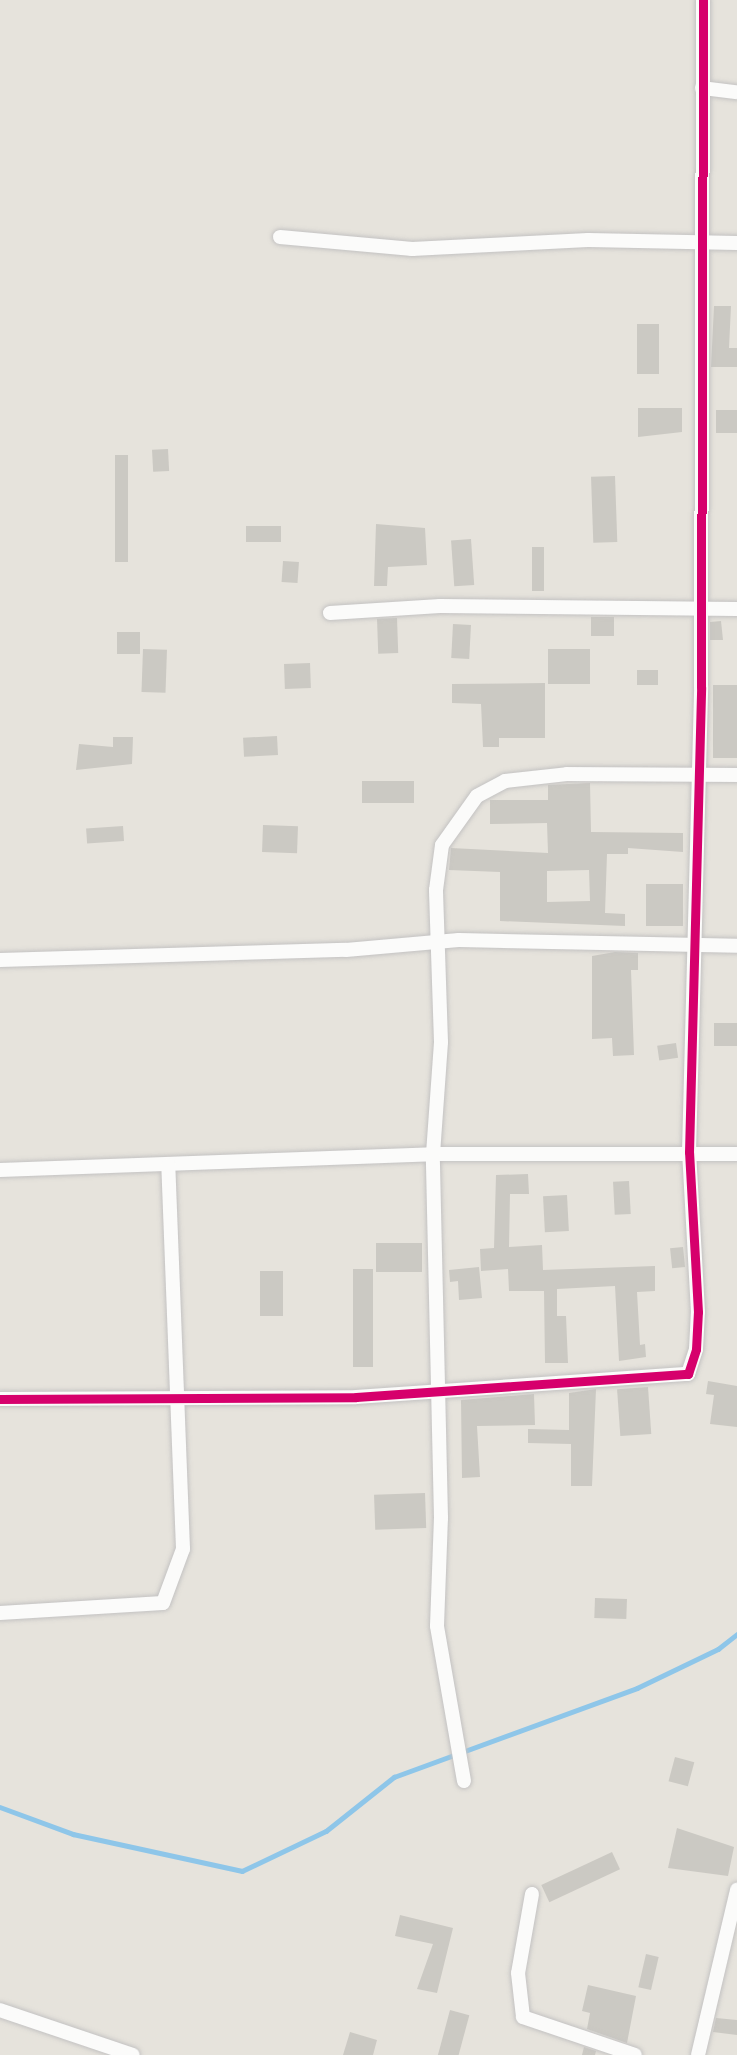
<!DOCTYPE html>
<html>
<head>
<meta charset="utf-8">
<style>
  body { margin:0 }
  #map { position:relative; width:737px; height:2055px; overflow:hidden; background:#e6e3dc; font-family:"DM Sans",sans-serif }
  div>[style] { position:absolute }
  [style*='--x'] { left:calc(var(--x)*1px); top:calc(var(--y)*1px); width:calc(var(--w)*1px); rotate:calc(var(--a)*1deg) }
  .stream>* { height:4.5px; margin:-2.25px; padding:0 2.25px; transform-origin:2.25px; border-radius:2.25px; background:#8ec6e9 }
  .building>* { inset:0; background:#cbc9c3; transform-origin:0 0 }
  .roads { filter:drop-shadow(0 0 2px #c3c2c2) drop-shadow(0 0 2px #c3c2c2) }
  .street>* { height:14px; margin:-7px; padding:0 7px; transform-origin:7px; border-radius:7px; background:#fbfbfa }
  .cycleway>* { height:9px; margin:-4.5px; padding:0 4.5px; transform-origin:4.5px; border-radius:4.5px; background:#d6006c }
  span { translate:-50% -50%; white-space:nowrap; text-align:center; line-height:1.15; -webkit-text-stroke:4.5px #fff; paint-order:stroke }
</style>
</head>
<body>
<div id="map">
  <div class="stream">
    <i style="--x:0;--y:1807;--w:78;--a:20.3"></i>
    <i style="--x:73;--y:1834;--w:173;--a:12.3"></i>
    <i style="--x:242;--y:1871;--w:93;--a:-25.5"></i>
    <i style="--x:326;--y:1831;--w:87;--a:-38.5"></i>
    <i style="--x:394;--y:1777;--w:259;--a:-20.1"></i>
    <i style="--x:637;--y:1688;--w:90;--a:-25.7"></i>
    <i style="--x:718;--y:1649;--w:24;--a:-38"></i>
  </div>
  <div class="building">
    <i style="clip-path:polygon(714px 306px,731px 306px,729px 348px,737px 348px,737px 367px,711px 367px)"></i>
    <i style="left:637px;top:324px;width:22px;height:50px"></i>
    <i style="clip-path:polygon(638px 408px,682px 408px,682px 432px,638px 437px)"></i>
    <i style="left:716px;top:410px;width:21px;height:23px"></i>
    <i style="left:168px;top:449px;width:22px;height:16px;rotate:87deg"></i>
    <i style="left:115px;top:455px;width:13px;height:107px"></i>
    <i style="left:615px;top:476px;width:66px;height:24px;rotate:88deg"></i>
    <i style="clip-path:polygon(376px 524px,425px 528px,427px 565px,388px 567px,387px 586px,374px 586px)"></i>
    <i style="left:246px;top:526px;width:35px;height:16px"></i>
    <i style="left:471px;top:539px;width:46px;height:20px;rotate:86deg"></i>
    <i style="left:532px;top:547px;width:12px;height:44px"></i>
    <i style="left:283px;top:561px;width:16px;height:21px;rotate:4deg"></i>
    <i style="left:591px;top:617px;width:23px;height:19px"></i>
    <i style="left:397px;top:618px;width:35px;height:20px;rotate:88deg"></i>
    <i style="clip-path:polygon(721px 621px,723px 640px,710px 640px,710px 622px)"></i>
    <i style="left:453px;top:624px;width:18px;height:34px;rotate:3deg"></i>
    <i style="left:117px;top:632px;width:23px;height:22px"></i>
    <i style="left:143px;top:649px;width:24px;height:43px;rotate:2deg"></i>
    <i style="left:548px;top:649px;width:42px;height:35px"></i>
    <i style="left:310px;top:663px;width:25px;height:26px;rotate:88deg"></i>
    <i style="left:637px;top:670px;width:21px;height:15px"></i>
    <i style="clip-path:polygon(545px 683px,545px 738px,499px 738px,499px 747px,483px 747px,481px 704px,452px 703px,452px 684px)"></i>
    <i style="left:713px;top:685px;width:24px;height:73px"></i>
    <i style="left:277px;top:736px;width:19px;height:34px;rotate:87deg"></i>
    <i style="clip-path:polygon(113px 737px,133px 737px,132px 764px,76px 770px,79px 744px,113px 747px)"></i>
    <i style="left:414px;top:781px;width:22px;height:52px;rotate:90deg"></i>
    <i style="clip-path:polygon(evenodd,590px 783px,591px 832px,683px 833px,683px 852px,628px 848px,628px 854px,607px 854px,605px 913px,625px 914px,625px 926px,500px 921px,500px 872px,449px 870px,451px 848px,548px 853px,547px 823px,490px 824px,490px 800px,548px 800px,548px 785px,590px 783px,589px 870px,590px 901px,547px 902px,547px 871px,589px 870px)"></i>
    <i style="left:263px;top:825px;width:35px;height:27px;rotate:2deg"></i>
    <i style="left:123px;top:826px;width:15px;height:37px;rotate:86deg"></i>
    <i style="left:646px;top:884px;width:37px;height:42px"></i>
    <i style="clip-path:polygon(615px 952px,638px 953px,638px 970px,631px 970px,634px 1055px,613px 1056px,612px 1038px,592px 1039px,592px 956px)"></i>
    <i style="left:737px;top:1023px;width:23px;height:23px;rotate:90deg"></i>
    <i style="left:676px;top:1043px;width:15px;height:19px;rotate:82deg"></i>
    <i style="clip-path:polygon(528px 1174px,529px 1194px,510px 1194px,509px 1247px,542px 1245px,543px 1270px,655px 1266px,655px 1291px,637px 1292px,640px 1345px,645px 1344px,646px 1357px,619px 1361px,615px 1286px,557px 1289px,557px 1316px,566px 1316px,568px 1363px,545px 1363px,544px 1291px,509px 1291px,508px 1269px,481px 1271px,480px 1249px,494px 1248px,496px 1175px)"></i>
    <i style="left:629px;top:1181px;width:33px;height:16px;rotate:87deg"></i>
    <i style="left:567px;top:1195px;width:36px;height:24px;rotate:87deg"></i>
    <i style="left:376px;top:1243px;width:46px;height:29px"></i>
    <i style="left:683px;top:1247px;width:20px;height:13px;rotate:84deg"></i>
    <i style="clip-path:polygon(479px 1267px,482px 1298px,459px 1300px,458px 1281px,450px 1282px,449px 1270px)"></i>
    <i style="left:353px;top:1269px;width:20px;height:98px"></i>
    <i style="left:260px;top:1271px;width:23px;height:45px"></i>
    <i style="clip-path:polygon(708px 1381px,737px 1386px,737px 1427px,710px 1424px,714px 1395px,706px 1394px)"></i>
    <i style="left:648px;top:1387px;width:47px;height:31px;rotate:86deg"></i>
    <i style="clip-path:polygon(596px 1389px,592px 1486px,571px 1486px,571px 1444px,528px 1443px,528px 1429px,569px 1430px,569px 1393px)"></i>
    <i style="clip-path:polygon(534px 1394px,535px 1425px,477px 1426px,480px 1477px,462px 1478px,461px 1400px)"></i>
    <i style="left:425px;top:1493px;width:35px;height:51px;rotate:88deg"></i>
    <i style="left:595px;top:1598px;width:32px;height:20px;rotate:2deg"></i>
    <i style="left:675px;top:1757px;width:20px;height:25px;rotate:15deg"></i>
    <i style="clip-path:polygon(677px 1828px,734px 1847px,728px 1876px,668px 1868px)"></i>
    <i style="left:612px;top:1852px;width:19px;height:78px;rotate:65deg"></i>
    <i style="clip-path:polygon(400px 1915px,453px 1928px,437px 1993px,417px 1989px,433px 1944px,395px 1936px)"></i>
    <i style="left:646px;top:1954px;width:13px;height:34px;rotate:13deg"></i>
    <i style="clip-path:polygon(588px 1985px,636px 1996px,627px 2043px,587px 2029px,590px 2013px,582px 2011px)"></i>
    <i style="left:450px;top:2010px;width:20px;height:47px;rotate:15deg"></i>
    <i style="clip-path:polygon(716px 2018px,737px 2020px,737px 2035px,713px 2032px)"></i>
    <i style="clip-path:polygon(350px 2032px,377px 2040px,373px 2055px,343px 2055px)"></i>
    <i style="clip-path:polygon(584px 2047px,596px 2051px,595px 2055px,582px 2055px)"></i>
  </div>
  <div class="roads">
    <div class="street">
      <i style="--x:702;--y:88;--w:35;--a:7"></i>
      <i style="--x:280;--y:237;--w:133;--a:5.2"></i>
      <i style="--x:412;--y:249;--w:176;--a:-2.9"></i>
      <i style="--x:588;--y:240;--w:149;--a:1.2"></i>
      <i style="--x:330;--y:613;--w:110;--a:-3.6"></i>
      <i style="--x:440;--y:606;--w:297;--a:0.6"></i>
      <i style="--x:0;--y:960;--w:346;--a:-1.7"></i>
      <i style="--x:346;--y:950;--w:113;--a:-5.1"></i>
      <i style="--x:459;--y:940;--w:278;--a:1.2"></i>
      <i style="--x:0;--y:1170;--w:433;--a:-2.1"></i>
      <i style="--x:433;--y:1154;--w:304;--a:0"></i>
      <i style="--x:0;--y:1399;--w:356;--a:-0.3"></i>
      <i style="--x:356;--y:1397;--w:333;--a:-4"></i>
      <i style="--x:688;--y:1374;--w:26;--a:-72"></i>
      <i style="--x:696;--y:1349;--w:37;--a:-87"></i>
      <i style="--x:698;--y:1312;--w:160;--a:-93.2"></i>
      <i style="--x:689;--y:1152;--w:465;--a:-88.5"></i>
      <i style="--x:701;--y:687;--w:687;--a:-89.83"></i>
      <i style="--x:0;--y:1613;--w:163;--a:-3.5"></i>
      <i style="--x:163;--y:1603;--w:58;--a:-69.7"></i>
      <i style="--x:183;--y:1549;--w:384;--a:-92.2"></i>
      <i style="--x:464;--y:1781;--w:157;--a:-99.9"></i>
      <i style="--x:437;--y:1626;--w:108;--a:-87.9"></i>
      <i style="--x:441;--y:1518;--w:364;--a:-91.3"></i>
      <i style="--x:433;--y:1154;--w:112;--a:-85.9"></i>
      <i style="--x:441;--y:1042;--w:152;--a:-91.9"></i>
      <i style="--x:436;--y:890;--w:45;--a:-82.4"></i>
      <i style="--x:442;--y:845;--w:60;--a:-54.5"></i>
      <i style="--x:477;--y:796;--w:32;--a:-28"></i>
      <i style="--x:505;--y:781;--w:62;--a:-6.4"></i>
      <i style="--x:567;--y:774;--w:170;--a:0.3"></i>
      <i style="--x:532;--y:1894;--w:80;--a:100"></i>
      <i style="--x:518;--y:1973;--w:44;--a:83.5"></i>
      <i style="--x:523;--y:2017;--w:118;--a:18.7"></i>
      <i style="--x:0;--y:2010;--w:140;--a:18.7"></i>
      <i style="--x:698;--y:2055;--w:170;--a:-76.7"></i>
    </div>
  </div>
  <div class="cycleway">
    <i style="--x:0;--y:1399;--w:356;--a:-0.3"></i>
    <i style="--x:356;--y:1397;--w:333;--a:-4"></i>
    <i style="--x:688;--y:1374;--w:26;--a:-72"></i>
    <i style="--x:696;--y:1349;--w:37;--a:-87"></i>
    <i style="--x:698;--y:1312;--w:160;--a:-93.2"></i>
    <i style="--x:689;--y:1152;--w:465;--a:-88.5"></i>
    <i style="--x:701;--y:687;--w:687;--a:-89.83"></i>
  </div>
</div>
</body>
</html>
